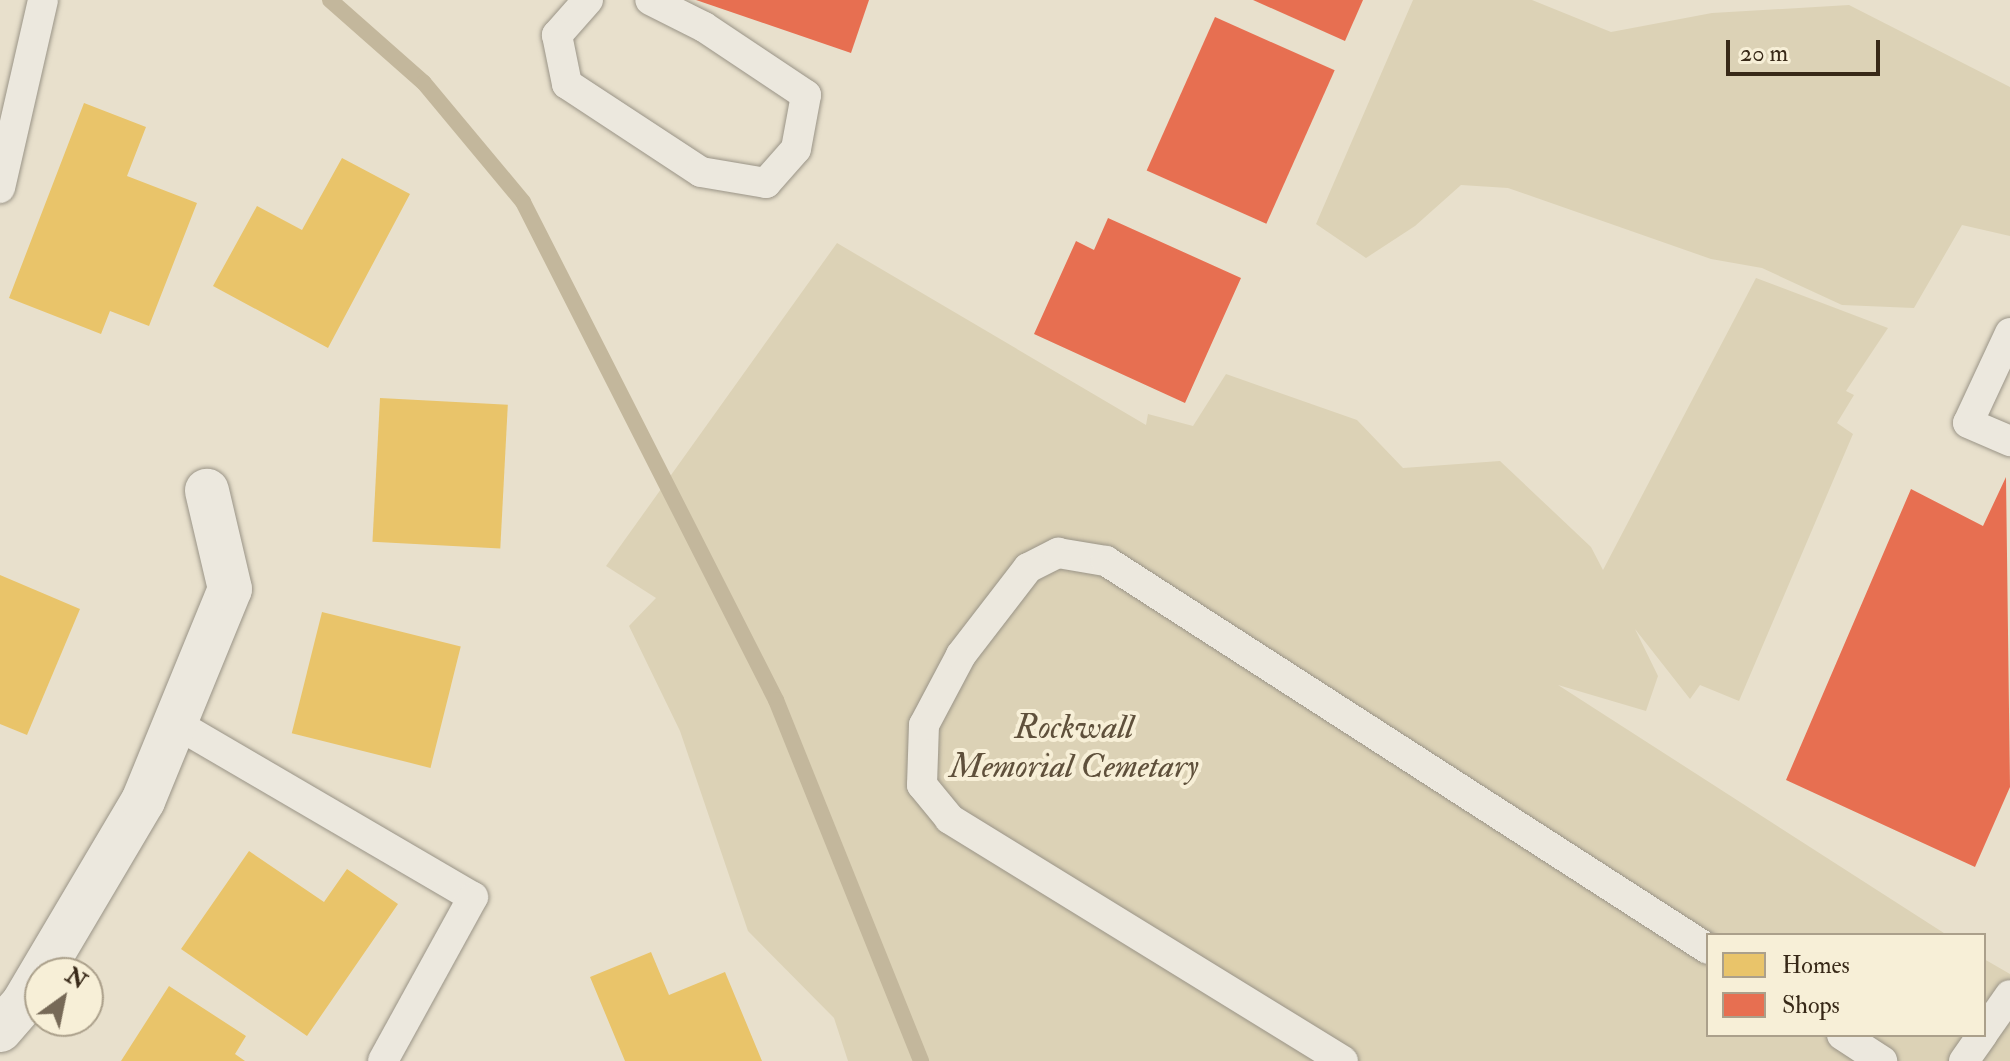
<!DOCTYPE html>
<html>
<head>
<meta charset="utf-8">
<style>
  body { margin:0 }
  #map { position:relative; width:2010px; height:1061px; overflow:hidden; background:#e8e0cc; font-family:"IM FELL Double Pica",serif }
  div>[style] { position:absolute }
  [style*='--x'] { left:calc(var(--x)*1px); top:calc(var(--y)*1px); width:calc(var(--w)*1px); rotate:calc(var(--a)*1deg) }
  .green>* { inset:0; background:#dcd2b6 }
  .homes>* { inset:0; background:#e9c46a; transform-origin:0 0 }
  .shops>* { inset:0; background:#e76f51; transform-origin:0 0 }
  .stream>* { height:16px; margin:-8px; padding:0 8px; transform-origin:8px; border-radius:8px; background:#c3b79c }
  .roads { filter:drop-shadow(0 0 2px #9a9487) drop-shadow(0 0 2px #9a9487) }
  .service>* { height:30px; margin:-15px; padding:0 15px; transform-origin:15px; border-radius:15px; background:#ece8de }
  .minor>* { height:44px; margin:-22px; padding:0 22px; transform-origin:22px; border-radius:22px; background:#ece8de }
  span { translate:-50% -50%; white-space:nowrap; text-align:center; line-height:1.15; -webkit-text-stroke:8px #f7efd7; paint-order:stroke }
  .park-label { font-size:34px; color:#5f503b; font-style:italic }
  .legend { position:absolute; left:1706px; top:933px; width:280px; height:104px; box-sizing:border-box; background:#f7efd7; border:2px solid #aba08b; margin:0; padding:10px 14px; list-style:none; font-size:24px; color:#382918 }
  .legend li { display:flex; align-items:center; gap:16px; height:40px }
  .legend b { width:40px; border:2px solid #aba08b }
  .north { position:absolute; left:24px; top:957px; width:80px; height:80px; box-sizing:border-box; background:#f7efd7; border:2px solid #aba08b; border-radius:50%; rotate:33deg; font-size:22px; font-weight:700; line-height:32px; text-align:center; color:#382918 }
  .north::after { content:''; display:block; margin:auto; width:28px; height:36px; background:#766957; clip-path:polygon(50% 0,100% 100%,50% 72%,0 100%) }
  .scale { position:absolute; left:1726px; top:40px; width:154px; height:36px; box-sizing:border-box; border:4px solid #382918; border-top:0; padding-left:10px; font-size:24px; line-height:28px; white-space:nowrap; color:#382918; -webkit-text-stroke:6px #f7efd7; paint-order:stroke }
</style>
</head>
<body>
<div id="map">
  <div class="green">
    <i style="clip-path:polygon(1413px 0,1532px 0,1611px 32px,1712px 13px,1849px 5px,2010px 87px,2010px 236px,1962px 225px,1914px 308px,1842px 305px,1762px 268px,1711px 259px,1508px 188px,1461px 185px,1415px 226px,1366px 258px,1316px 224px)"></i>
    <i style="clip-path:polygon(837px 243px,1146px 425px,1148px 414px,1193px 426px,1226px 374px,1357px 420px,1403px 468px,1500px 461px,1591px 547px,1603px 570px,1756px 278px,1888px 328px,1846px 391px,1854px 395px,1837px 423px,1853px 434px,1739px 701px,1700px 685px,1690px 699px,1635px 629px,1658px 676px,1646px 711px,1558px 685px,1947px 935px,1708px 935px,1708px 1035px,1984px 1035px,1984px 959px,2010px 974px,2010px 1061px,848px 1061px,834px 1018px,748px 931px,680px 731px,629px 626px,656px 598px,606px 566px)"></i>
  </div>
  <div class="homes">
    <i style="clip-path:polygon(84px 103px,146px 127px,127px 176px,197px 203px,149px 326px,110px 311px,101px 334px,9px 298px)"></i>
    <i style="clip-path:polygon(342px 158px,410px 194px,328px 348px,213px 286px,257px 206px,302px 230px)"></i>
    <i style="left:380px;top:398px;width:128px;height:144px;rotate:3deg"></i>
    <i style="clip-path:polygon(0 575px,80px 609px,27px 735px,0 724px)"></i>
    <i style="left:322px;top:612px;width:143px;height:125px;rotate:14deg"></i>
    <i style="clip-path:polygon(249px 851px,324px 902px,347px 869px,398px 904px,307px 1036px,181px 949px)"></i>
    <i style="clip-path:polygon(651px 952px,669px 995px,725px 972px,762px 1061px,625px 1061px,590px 977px)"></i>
    <i style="clip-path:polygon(169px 986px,246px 1036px,235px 1054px,245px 1061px,121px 1061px)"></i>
  </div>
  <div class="shops">
    <i style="clip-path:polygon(696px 0,869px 0,851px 53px)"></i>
    <i style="clip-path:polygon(1253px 0,1363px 0,1345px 41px)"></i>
    <i style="left:1215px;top:17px;width:131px;height:168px;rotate:24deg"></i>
    <i style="clip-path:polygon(1108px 218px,1241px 278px,1185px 403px,1034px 334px,1076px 241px,1094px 250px)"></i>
    <i style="clip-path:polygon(2006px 477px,2010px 787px,1975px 867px,1786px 780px,1911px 489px,1983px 526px)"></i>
  </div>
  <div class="stream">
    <i style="--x:330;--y:0;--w:125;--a:41.4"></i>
    <i style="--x:424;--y:83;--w:155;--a:50.2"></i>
    <i style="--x:523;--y:202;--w:559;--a:63.07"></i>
    <i style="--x:776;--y:700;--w:389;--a:68.1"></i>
  </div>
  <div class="roads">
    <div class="service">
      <i style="--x:588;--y:0;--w:47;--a:131.5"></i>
      <i style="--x:557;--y:35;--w:50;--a:78.5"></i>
      <i style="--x:567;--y:84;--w:160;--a:33.3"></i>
      <i style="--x:701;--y:172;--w:66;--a:9.6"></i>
      <i style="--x:766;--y:183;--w:45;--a:-48.6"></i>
      <i style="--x:796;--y:149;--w:55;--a:-79.5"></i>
      <i style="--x:806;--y:95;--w:123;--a:-146.3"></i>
      <i style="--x:704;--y:27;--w:60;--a:-153.4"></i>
      <i style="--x:0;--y:188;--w:193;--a:-77.1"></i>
      <i style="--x:2010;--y:333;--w:99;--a:115"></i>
      <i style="--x:1968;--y:423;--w:46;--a:23.2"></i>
      <i style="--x:175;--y:723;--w:345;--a:30.3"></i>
      <i style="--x:473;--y:897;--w:187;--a:118.8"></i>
      <i style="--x:1984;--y:1032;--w:45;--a:-54.9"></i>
      <i style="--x:1842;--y:1035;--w:48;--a:33"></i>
      <i style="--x:1343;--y:1061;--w:462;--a:-148.4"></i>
      <i style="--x:950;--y:819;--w:44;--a:-129.5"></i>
      <i style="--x:922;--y:785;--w:60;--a:-88.1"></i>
      <i style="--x:924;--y:725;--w:79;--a:-62.1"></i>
      <i style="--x:961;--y:655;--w:110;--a:-52.4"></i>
      <i style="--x:1028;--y:568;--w:34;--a:-27"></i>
      <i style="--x:1058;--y:553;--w:49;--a:9.5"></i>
      <i style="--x:1106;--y:561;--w:716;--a:32.8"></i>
      <i style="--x:1964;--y:1061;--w:32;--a:-55"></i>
    </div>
    <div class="minor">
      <i style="--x:0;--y:1030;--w:37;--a:-49"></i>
      <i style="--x:24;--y:1002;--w:234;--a:-59.4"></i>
      <i style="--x:143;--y:801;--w:229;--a:-67.7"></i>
      <i style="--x:230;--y:589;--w:101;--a:-103.2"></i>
    </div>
  </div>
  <div class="park-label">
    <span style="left:1074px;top:747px">Rockwall<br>Memorial Cemetary</span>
  </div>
  <ul class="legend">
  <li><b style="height:22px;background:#e9c46a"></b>Homes</li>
  <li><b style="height:22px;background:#e76f51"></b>Shops</li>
  </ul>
  <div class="north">N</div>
  <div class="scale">20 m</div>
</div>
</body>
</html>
